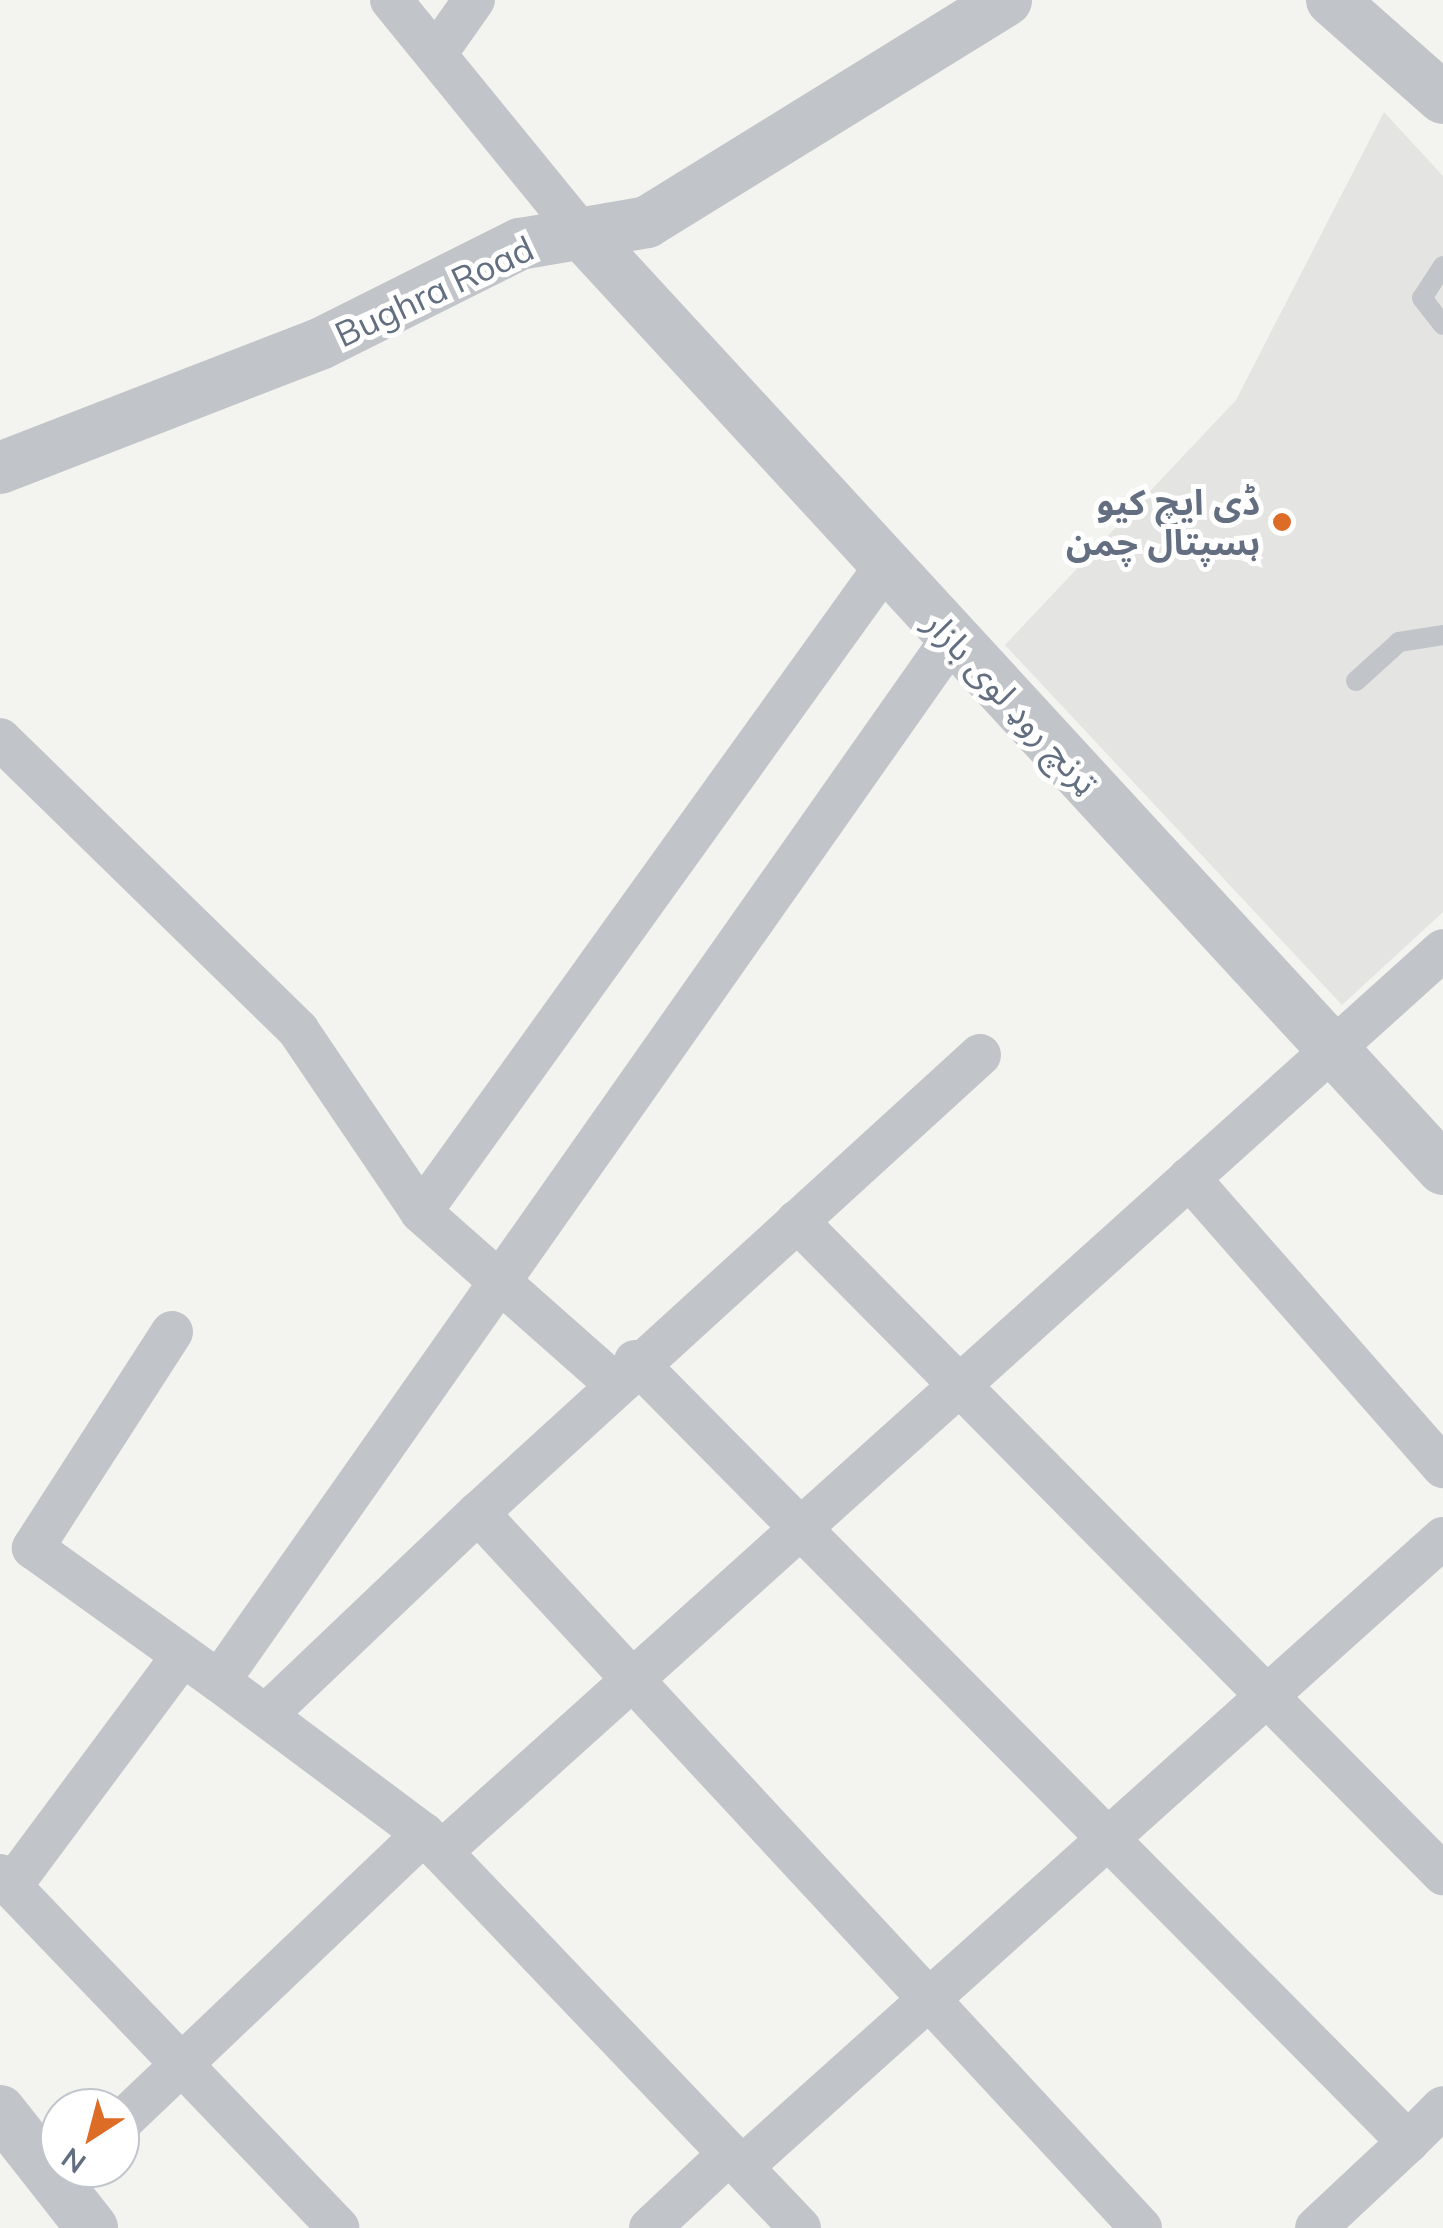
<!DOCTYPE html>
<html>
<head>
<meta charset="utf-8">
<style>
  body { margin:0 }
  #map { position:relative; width:1443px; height:2228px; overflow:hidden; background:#f3f4f0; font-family:Mulish,"Noto Sans Arabic",sans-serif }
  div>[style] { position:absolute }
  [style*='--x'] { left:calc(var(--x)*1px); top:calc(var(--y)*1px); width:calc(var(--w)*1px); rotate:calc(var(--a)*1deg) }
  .built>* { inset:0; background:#e4e4e3 }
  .service>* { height:20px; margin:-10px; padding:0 10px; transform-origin:10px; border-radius:10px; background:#c1c4c8 }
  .minor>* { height:42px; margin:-21px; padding:0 21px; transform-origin:21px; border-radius:21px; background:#c1c4c8 }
  .tertiary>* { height:52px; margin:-26px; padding:0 26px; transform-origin:26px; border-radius:26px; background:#c1c4c8 }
  .dots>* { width:28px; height:28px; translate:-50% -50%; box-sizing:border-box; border:5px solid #fff; border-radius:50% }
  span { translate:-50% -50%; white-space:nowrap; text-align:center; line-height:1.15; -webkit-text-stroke:10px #fff; paint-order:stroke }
  .street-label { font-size:35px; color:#636f80 }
  .poi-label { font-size:35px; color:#636f80; font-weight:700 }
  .right { translate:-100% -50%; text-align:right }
  .north { position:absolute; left:40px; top:2088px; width:100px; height:100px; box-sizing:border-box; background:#fff; border:2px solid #c1c5cc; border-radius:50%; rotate:216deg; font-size:28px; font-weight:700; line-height:40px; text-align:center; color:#636f80 }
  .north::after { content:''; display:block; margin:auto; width:35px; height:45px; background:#dd6c27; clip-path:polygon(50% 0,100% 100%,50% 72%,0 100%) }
</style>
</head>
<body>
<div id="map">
  <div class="built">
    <i style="clip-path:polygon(1384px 112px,1443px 176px,1443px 912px,1342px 1005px,1005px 645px,1236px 400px)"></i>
  </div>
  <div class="service">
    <i style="--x:1443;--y:266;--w:38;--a:123"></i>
    <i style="--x:1422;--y:298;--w:34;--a:52"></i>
    <i style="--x:1356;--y:681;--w:58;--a:-42.2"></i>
    <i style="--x:1399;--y:642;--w:45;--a:-9"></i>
  </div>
  <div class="minor">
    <i style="--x:391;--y:0;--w:302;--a:50.8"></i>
    <i style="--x:436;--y:54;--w:66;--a:-54.9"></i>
    <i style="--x:0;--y:739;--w:417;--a:44.3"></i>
    <i style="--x:298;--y:1030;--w:220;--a:55.9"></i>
    <i style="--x:980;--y:1055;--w:680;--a:137.62"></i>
    <i style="--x:478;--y:1513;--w:975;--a:47.16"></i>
    <i style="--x:1189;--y:1178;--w:385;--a:48.7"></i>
    <i style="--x:797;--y:1221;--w:919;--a:45.31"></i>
    <i style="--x:172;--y:1332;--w:257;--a:122.8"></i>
    <i style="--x:33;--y:1548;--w:229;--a:35.6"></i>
    <i style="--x:635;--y:1361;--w:1099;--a:45.29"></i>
    <i style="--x:1408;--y:2142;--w:126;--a:136.9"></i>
    <i style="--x:613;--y:1382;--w:256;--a:-138.5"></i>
    <i style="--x:421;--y:1212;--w:797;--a:-54.3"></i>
    <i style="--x:270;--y:1711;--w:287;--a:-43.6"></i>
    <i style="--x:441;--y:1852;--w:1348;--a:-41.99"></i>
    <i style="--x:0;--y:1875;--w:489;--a:46.2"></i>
    <i style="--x:12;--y:1885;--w:285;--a:-53.4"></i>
    <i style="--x:120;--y:2123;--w:419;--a:-43.6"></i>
    <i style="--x:1408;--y:2142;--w:49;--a:-45"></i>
    <i style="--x:742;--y:2167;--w:942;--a:-41.9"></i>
    <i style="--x:650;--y:2228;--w:108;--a:-43.1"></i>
    <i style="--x:800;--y:2228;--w:545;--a:-133.66"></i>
    <i style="--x:424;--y:1834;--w:256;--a:-143.3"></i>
    <i style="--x:219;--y:1681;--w:1276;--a:-54.89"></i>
  </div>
  <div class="tertiary">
    <i style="--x:1332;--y:0;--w:148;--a:41.4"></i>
    <i style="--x:582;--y:234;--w:1271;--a:47.36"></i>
    <i style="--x:0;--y:468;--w:343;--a:-21.2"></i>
    <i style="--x:320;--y:344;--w:224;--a:-26.6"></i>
    <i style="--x:520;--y:244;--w:129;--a:-9.8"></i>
    <i style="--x:647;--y:222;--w:422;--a:-31.7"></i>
    <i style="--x:0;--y:2111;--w:149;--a:51.8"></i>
  </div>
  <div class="dots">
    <i style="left:1282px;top:522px;background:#dd6c27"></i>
  </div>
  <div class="street-label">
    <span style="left:434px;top:291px;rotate:-25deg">Bughra Road</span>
    <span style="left:1012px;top:702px;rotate:47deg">ټرنچ روډ لوی بازار</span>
  </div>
  <div class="poi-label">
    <span class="right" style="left:1260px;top:522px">ڈی ایچ کیو<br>ہسپتال چمن</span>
  </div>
  <div class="north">N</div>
</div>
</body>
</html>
